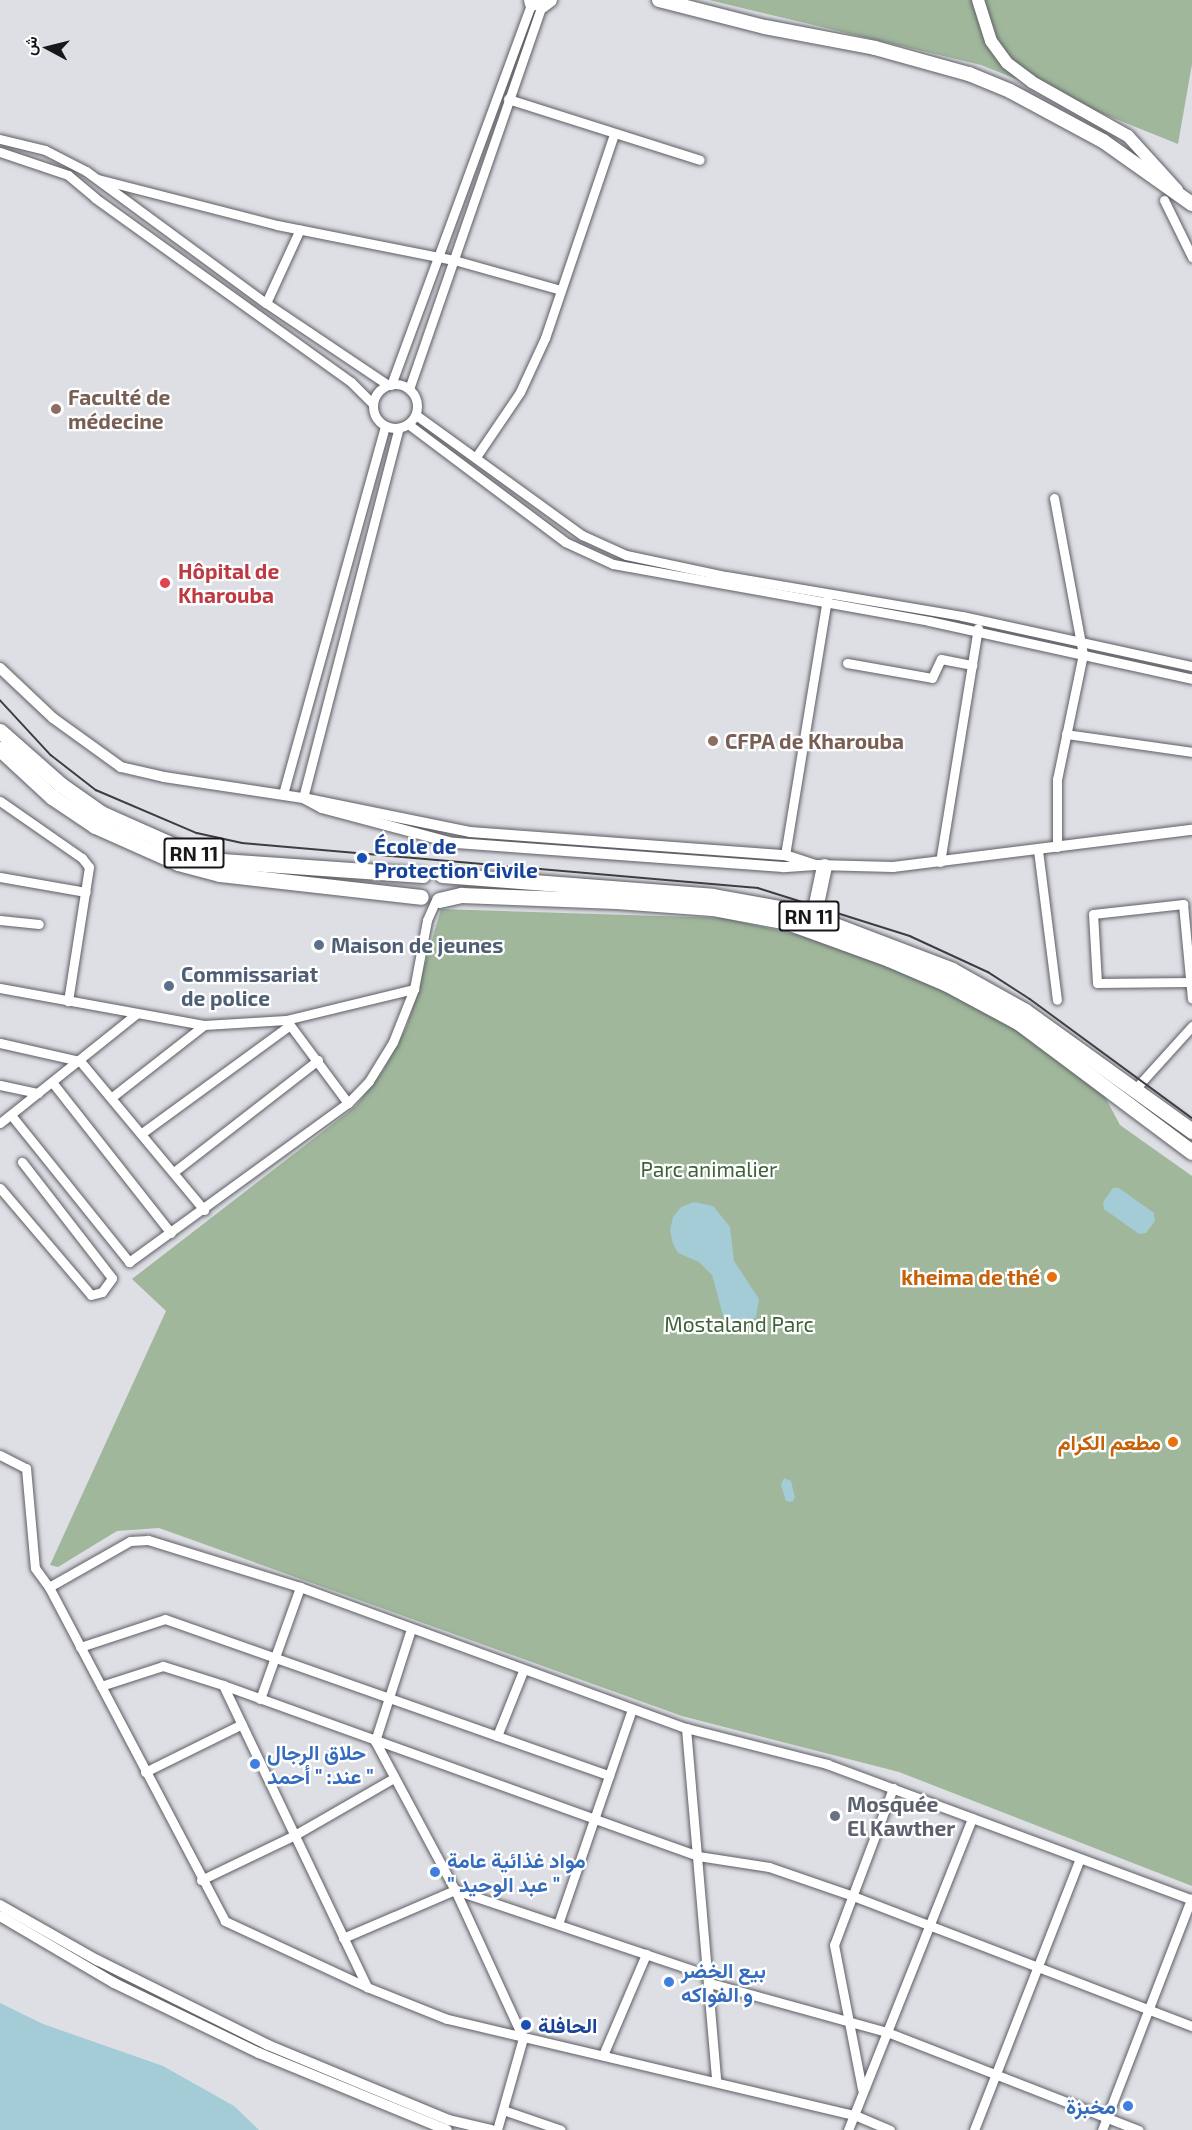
<!DOCTYPE html>
<html>
<head>
<meta charset="utf-8">
<style>
  body { margin:0 }
  #map { position:relative; width:1192px; height:2130px; overflow:hidden; background:#dddfe5; font-family:"Exo 2",Vazirmatn,sans-serif }
  div>[style] { position:absolute }
  [style*='--x'] { left:calc(var(--x)*1px); top:calc(var(--y)*1px); width:calc(var(--w)*1px); rotate:calc(var(--a)*1deg) }
  .green>* { inset:0; background:#a0b79c }
  .water>* { inset:0; background:#a3ccd7 }
  .roads { filter:drop-shadow(0 0 2px #5d5e64) drop-shadow(0 0 2px #5d5e64) }
  .minor>* { height:9px; margin:-4.5px; padding:0 4.5px; transform-origin:4.5px; border-radius:4.5px; background:#fff }
  .minor>.ring { margin:-4.5px; padding:0; box-sizing:content-box; background:none; border:9px solid #fff; border-radius:50% }
  .tertiary>* { height:10px; margin:-5px; padding:0 5px; transform-origin:5px; border-radius:5px; background:#fff }
  .secondary>* { height:12px; margin:-6px; padding:0 6px; transform-origin:6px; border-radius:6px; background:#fff }
  .primary>* { height:14px; margin:-7px; padding:0 7px; transform-origin:7px; border-radius:7px; background:#fff }
  .trunk>* { height:15px; margin:-7.5px; padding:0 7.5px; transform-origin:7.5px; border-radius:7.5px; background:#fff }
  .tram>* { height:1.5px; margin:-0.75px; padding:0 0.75px; transform-origin:0.75px; border-radius:0.75px; background:#3c3d40 }
  .dots>* { width:16px; height:16px; translate:-50% -50%; box-sizing:border-box; border:3px solid #fff; border-radius:50% }
  span { translate:-50% -50%; white-space:nowrap; text-align:center; line-height:1.15; -webkit-text-stroke:4.5px #fff; paint-order:stroke }
  .shield-label span { padding:2px 4px; background:#fff; border:2px solid; border-radius:4px; -webkit-text-stroke-width:0 }
  .shield-label { font-size:20px; color:#17181a; font-weight:700 }
  .education-label { font-size:21px; color:#785e54; font-weight:700 }
  .left { translate:0 -50%; text-align:left }
  .health-label { font-size:21px; color:#be3a42; font-weight:700 }
  .transit-label { font-size:21px; color:#164399; font-weight:700 }
  .service-label { font-size:21px; color:#4e5e75; font-weight:700 }
  .park-label { font-size:21px; color:#3e6139 }
  .food-label { font-size:21px; color:#c56008; font-weight:700 }
  .right { translate:-100% -50%; text-align:right }
  .shop-label { font-size:21px; color:#366cbe; font-weight:700 }
  .worship-label { font-size:21px; color:#5b616d; font-weight:700 }
  .north { position:absolute; left:18px; top:18px; width:60px; height:60px; -webkit-text-stroke:4px #fff; paint-order:stroke; rotate:277deg; font-size:16px; font-weight:700; line-height:24px; text-align:center; color:#17181a }
  .north::after { content:''; display:block; margin:auto; width:21px; height:27px; background:#17181a; clip-path:polygon(50% 0,100% 100%,50% 72%,0 100%) }
</style>
</head>
<body>
<div id="map">
  <div class="green">
    <i style="clip-path:polygon(709px 0,1192px 0,1192px 64px,1178px 144px,981px 65px)"></i>
    <i style="clip-path:polygon(441px 909px,723px 918px,803px 936px,876px 960px,960px 995px,1015px 1026px,1102px 1091px,1120px 1125px,1192px 1176px,1192px 1886px,899px 1772px,682px 1716px,159px 1528px,117px 1531px,58px 1567px,50px 1565px,166px 1311px,132px 1279px,356px 1106px,384px 1069px,407px 1026px)"></i>
  </div>
  <div class="water">
    <i style="clip-path:polygon(1113px 1188px,1119px 1188px,1154px 1213px,1155px 1221px,1146px 1233px,1139px 1234px,1104px 1209px,1103px 1202px)"></i>
    <i style="clip-path:polygon(694px 1202px,713px 1206px,730px 1227px,734px 1261px,759px 1299px,756px 1317px,746px 1324px,735px 1325px,724px 1319px,712px 1275px,699px 1262px,678px 1253px,673px 1244px,670px 1230px,673px 1217px,681px 1207px)"></i>
    <i style="clip-path:polygon(784px 1478px,791px 1481px,795px 1498px,792px 1502px,786px 1501px,781px 1485px)"></i>
    <i style="clip-path:polygon(0 2003px,43px 2024px,163px 2066px,234px 2106px,259px 2130px,0 2130px)"></i>
  </div>
  <div class="roads">
    <div class="minor">
      <i style="--x:508;--y:99;--w:201;--a:17.6"></i>
      <i style="--x:0;--y:139;--w:46;--a:13.7"></i>
      <i style="--x:45;--y:150;--w:46;--a:27.1"></i>
      <i style="--x:86;--y:171;--w:223;--a:36.3"></i>
      <i style="--x:266;--y:303;--w:147;--a:33.9"></i>
      <i style="--x:0;--y:152;--w:72;--a:18.7"></i>
      <i style="--x:68;--y:175;--w:35;--a:40"></i>
      <i style="--x:95;--y:198;--w:315;--a:35.7"></i>
      <i style="--x:351;--y:382;--w:31;--a:45"></i>
      <i style="--x:98;--y:179;--w:185;--a:14.4"></i>
      <i style="--x:277;--y:225;--w:180;--a:11.2"></i>
      <i style="--x:454;--y:260;--w:111;--a:15.7"></i>
      <i style="--x:1164;--y:200;--w:64;--a:63.8"></i>
      <i style="--x:266;--y:303;--w:81;--a:-65.3"></i>
      <i class="ring" style="left:373px;top:384px;width:35px;height:35px"></i>
      <i style="--x:391;--y:385;--w:410;--a:-69.8"></i>
      <i style="--x:409;--y:389;--w:409;--a:-70.9"></i>
      <i style="--x:416;--y:415;--w:205;--a:35.9"></i>
      <i style="--x:582;--y:535;--w:48;--a:24.4"></i>
      <i style="--x:626;--y:555;--w:102;--a:11.9"></i>
      <i style="--x:726;--y:576;--w:239;--a:9.6"></i>
      <i style="--x:962;--y:616;--w:235;--a:12.3"></i>
      <i style="--x:408;--y:424;--w:196;--a:36.9"></i>
      <i style="--x:565;--y:542;--w:53;--a:24.6"></i>
      <i style="--x:613;--y:564;--w:321;--a:10.2"></i>
      <i style="--x:929;--y:621;--w:269;--a:12.4"></i>
      <i style="--x:476;--y:457;--w:78;--a:-55.9"></i>
      <i style="--x:520;--y:392;--w:60;--a:-65.2"></i>
      <i style="--x:545;--y:338;--w:215;--a:-71.3"></i>
      <i style="--x:1054;--y:498;--w:159;--a:79.5"></i>
      <i style="--x:1083;--y:654;--w:128;--a:101.7"></i>
      <i style="--x:1057;--y:779;--w:68;--a:90"></i>
      <i style="--x:847;--y:663;--w:86;--a:10"></i>
      <i style="--x:932;--y:678;--w:21;--a:-65"></i>
      <i style="--x:941;--y:659;--w:32;--a:11"></i>
      <i style="--x:1066;--y:734;--w:127;--a:8.1"></i>
      <i style="--x:283;--y:794;--w:382;--a:-74.5"></i>
      <i style="--x:303;--y:798;--w:382;--a:-75.5"></i>
      <i style="--x:0;--y:801;--w:100;--a:34.8"></i>
      <i style="--x:82;--y:858;--w:11;--a:52"></i>
      <i style="--x:89;--y:867;--w:136;--a:98.9"></i>
      <i style="--x:1038;--y:850;--w:151;--a:82.8"></i>
      <i style="--x:785;--y:855;--w:259;--a:-80.7"></i>
      <i style="--x:940;--y:862;--w:237;--a:-80.8"></i>
      <i style="--x:0;--y:877;--w:87;--a:9.9"></i>
      <i style="--x:0;--y:920;--w:39;--a:6"></i>
      <i style="--x:1190;--y:982;--w:93;--a:179.4"></i>
      <i style="--x:1097;--y:983;--w:69;--a:-93.3"></i>
      <i style="--x:1093;--y:914;--w:91;--a:-6.3"></i>
      <i style="--x:1183;--y:904;--w:95;--a:84.6"></i>
      <i style="--x:0;--y:988;--w:207;--a:10.3"></i>
      <i style="--x:204;--y:1025;--w:82;--a:-3.5"></i>
      <i style="--x:286;--y:1020;--w:132;--a:-13.6"></i>
      <i style="--x:287;--y:1021;--w:102;--a:53.4"></i>
      <i style="--x:0;--y:1043;--w:82;--a:12.7"></i>
      <i style="--x:80;--y:1061;--w:194;--a:50.2"></i>
      <i style="--x:52;--y:1082;--w:192;--a:51.8"></i>
      <i style="--x:0;--y:1085;--w:39;--a:12"></i>
      <i style="--x:1136;--y:1088;--w:84;--a:-47.9"></i>
      <i style="--x:112;--y:1097;--w:117;--a:-38"></i>
      <i style="--x:11;--y:1115;--w:189;--a:51.2"></i>
      <i style="--x:129;--y:1262;--w:271;--a:-36"></i>
      <i style="--x:348;--y:1103;--w:30;--a:-46"></i>
      <i style="--x:369;--y:1081;--w:46;--a:-58.4"></i>
      <i style="--x:393;--y:1042;--w:57;--a:-68.4"></i>
      <i style="--x:414;--y:989;--w:70;--a:-79.3"></i>
      <i style="--x:427;--y:920;--w:20;--a:-66"></i>
      <i style="--x:0;--y:1123;--w:174;--a:-38.7"></i>
      <i style="--x:142;--y:1133;--w:183;--a:-36.1"></i>
      <i style="--x:175;--y:1171;--w:181;--a:-37.8"></i>
      <i style="--x:0;--y:1188;--w:140;--a:49.6"></i>
      <i style="--x:91;--y:1295;--w:11;--a:-15"></i>
      <i style="--x:102;--y:1292;--w:17;--a:-54"></i>
      <i style="--x:112;--y:1278;--w:147;--a:-127.8"></i>
      <i style="--x:0;--y:1455;--w:29;--a:27"></i>
      <i style="--x:26;--y:1468;--w:100;--a:84.9"></i>
      <i style="--x:35;--y:1568;--w:24;--a:54"></i>
      <i style="--x:411;--y:1629;--w:118;--a:107.8"></i>
      <i style="--x:375;--y:1741;--w:169;--a:61.8"></i>
      <i style="--x:455;--y:1890;--w:163;--a:65.3"></i>
      <i style="--x:523;--y:2038;--w:96;--a:105.8"></i>
      <i style="--x:80;--y:1647;--w:89;--a:-18.2"></i>
      <i style="--x:165;--y:1619;--w:471;--a:19.4"></i>
      <i style="--x:223;--y:1685;--w:335;--a:64.5"></i>
      <i style="--x:101;--y:1686;--w:65;--a:-17.9"></i>
      <i style="--x:163;--y:1666;--w:63;--a:17.6"></i>
      <i style="--x:223;--y:1685;--w:505;--a:19.8"></i>
      <i style="--x:698;--y:1856;--w:72;--a:8.8"></i>
      <i style="--x:769;--y:1867;--w:89;--a:19"></i>
      <i style="--x:853;--y:1896;--w:363;--a:21"></i>
      <i style="--x:260;--y:1699;--w:119;--a:-70.3"></i>
      <i style="--x:686;--y:1728;--w:353;--a:85.1"></i>
      <i style="--x:497;--y:1736;--w:70;--a:-68.2"></i>
      <i style="--x:145;--y:1772;--w:108;--a:-26.3"></i>
      <i style="--x:201;--y:1880;--w:102;--a:-25.6"></i>
      <i style="--x:293;--y:1836;--w:116;--a:-29.9"></i>
      <i style="--x:558;--y:1924;--w:227;--a:-71"></i>
      <i style="--x:343;--y:1938;--w:122;--a:-23.2"></i>
      <i style="--x:455;--y:1890;--w:269;--a:18.6"></i>
      <i style="--x:710;--y:1983;--w:184;--a:15.5"></i>
      <i style="--x:887;--y:2032;--w:270;--a:21.3"></i>
      <i style="--x:603;--y:2055;--w:110;--a:-66.9"></i>
      <i style="--x:862;--y:2089;--w:147;--a:-101"></i>
      <i style="--x:834;--y:1945;--w:168;--a:-69.4"></i>
      <i style="--x:503;--y:2110;--w:61;--a:19"></i>
      <i style="--x:848;--y:2130;--w:336;--a:-68.3"></i>
      <i style="--x:890;--y:2130;--w:39;--a:-157"></i>
      <i style="--x:854;--y:2115;--w:418;--a:-166.7"></i>
      <i style="--x:447;--y:2019;--w:86;--a:-158.2"></i>
      <i style="--x:367;--y:1987;--w:157;--a:-155.1"></i>
      <i style="--x:225;--y:1921;--w:378;--a:-117.8"></i>
      <i style="--x:49;--y:1587;--w:93;--a:-29.6"></i>
      <i style="--x:130;--y:1541;--w:18;--a:-3"></i>
      <i style="--x:148;--y:1540;--w:159;--a:17.2"></i>
      <i style="--x:300;--y:1587;--w:411;--a:20.1"></i>
      <i style="--x:686;--y:1728;--w:146;--a:14.3"></i>
      <i style="--x:827;--y:1764;--w:390;--a:20.4"></i>
      <i style="--x:974;--y:2130;--w:290;--a:-68.7"></i>
      <i style="--x:1102;--y:2130;--w:248;--a:-68.9"></i>
    </div>
    <div class="tertiary">
      <i style="--x:0;--y:668;--w:73;--a:43.3"></i>
      <i style="--x:53;--y:718;--w:84;--a:35.8"></i>
      <i style="--x:121;--y:767;--w:44;--a:13.1"></i>
      <i style="--x:164;--y:777;--w:141;--a:8.6"></i>
      <i style="--x:303;--y:798;--w:170;--a:11.5"></i>
      <i style="--x:470;--y:832;--w:316;--a:4.2"></i>
      <i style="--x:785;--y:855;--w:32;--a:18"></i>
      <i style="--x:815;--y:865;--w:32;--a:176"></i>
      <i style="--x:783;--y:867;--w:331;--a:-175.8"></i>
      <i style="--x:453;--y:843;--w:136;--a:-165"></i>
      <i style="--x:322;--y:808;--w:21;--a:-152"></i>
      <i style="--x:817;--y:865;--w:76;--a:1.5"></i>
      <i style="--x:893;--y:867;--w:301;--a:-7.1"></i>
      <i style="--x:0;--y:1905;--w:112;--a:29.6"></i>
      <i style="--x:97;--y:1960;--w:191;--a:26.4"></i>
      <i style="--x:268;--y:2045;--w:196;--a:22.5"></i>
      <i style="--x:449;--y:2120;--w:43;--a:13.4"></i>
      <i style="--x:0;--y:1916;--w:132;--a:30.4"></i>
      <i style="--x:114;--y:1983;--w:161;--a:25.8"></i>
      <i style="--x:259;--y:2053;--w:203;--a:22.3"></i>
    </div>
    <div class="secondary">
      <i style="--x:978;--y:0;--w:43;--a:72.4"></i>
      <i style="--x:991;--y:41;--w:27;--a:54"></i>
      <i style="--x:1007;--y:63;--w:31;--a:37"></i>
      <i style="--x:1032;--y:82;--w:110;--a:29.4"></i>
      <i style="--x:1128;--y:136;--w:73;--a:47.8"></i>
    </div>
    <div class="primary">
      <i style="--x:531;--y:0;--w:4;--a:76"></i>
      <i style="--x:659;--y:0;--w:109;--a:14.3"></i>
      <i style="--x:765;--y:27;--w:112;--a:10.8"></i>
      <i style="--x:875;--y:48;--w:98;--a:15.5"></i>
      <i style="--x:969;--y:74;--w:44;--a:22.5"></i>
      <i style="--x:1010;--y:91;--w:106;--a:28.3"></i>
      <i style="--x:1103;--y:141;--w:109;--a:35.3"></i>
      <i style="--x:542;--y:6;--w:10;--a:-37"></i>
    </div>
    <div class="trunk">
      <i style="--x:0;--y:731;--w:81;--a:41.5"></i>
      <i style="--x:61;--y:785;--w:49;--a:35"></i>
      <i style="--x:101;--y:813;--w:91;--a:24"></i>
      <i style="--x:184;--y:850;--w:40;--a:16"></i>
      <i style="--x:222;--y:861;--w:201;--a:4"></i>
      <i style="--x:0;--y:749;--w:71;--a:42.7"></i>
      <i style="--x:52;--y:797;--w:52;--a:34"></i>
      <i style="--x:95;--y:826;--w:91;--a:24"></i>
      <i style="--x:178;--y:863;--w:43;--a:14.7"></i>
      <i style="--x:220;--y:874;--w:202;--a:6.5"></i>
      <i style="--x:442;--y:875;--w:271;--a:4.4"></i>
      <i style="--x:712;--y:896;--w:79;--a:10.2"></i>
      <i style="--x:790;--y:910;--w:36;--a:18"></i>
      <i style="--x:824;--y:921;--w:137;--a:20.9"></i>
      <i style="--x:952;--y:970;--w:84;--a:29.3"></i>
      <i style="--x:1025;--y:1011;--w:206;--a:35.7"></i>
      <i style="--x:439;--y:900;--w:23;--a:-13"></i>
      <i style="--x:461;--y:895;--w:155;--a:2.2"></i>
      <i style="--x:616;--y:901;--w:96;--a:4.2"></i>
      <i style="--x:712;--y:908;--w:76;--a:10.6"></i>
      <i style="--x:787;--y:922;--w:109;--a:19.9"></i>
      <i style="--x:889;--y:959;--w:63;--a:23.3"></i>
      <i style="--x:947;--y:984;--w:81;--a:28.2"></i>
      <i style="--x:1018;--y:1022;--w:217;--a:36.8"></i>
      <i style="--x:813;--y:918;--w:53;--a:-78.1"></i>
    </div>
  </div>
  <div class="tram">
    <i style="--x:0;--y:700;--w:75;--a:47.2"></i>
    <i style="--x:51;--y:755;--w:57;--a:37.9"></i>
    <i style="--x:96;--y:790;--w:110;--a:23.1"></i>
    <i style="--x:197;--y:833;--w:46;--a:12.5"></i>
    <i style="--x:242;--y:843;--w:518;--a:4.98"></i>
    <i style="--x:758;--y:888;--w:159;--a:17.5"></i>
    <i style="--x:910;--y:936;--w:86;--a:24.8"></i>
    <i style="--x:988;--y:972;--w:50;--a:32.7"></i>
    <i style="--x:1030;--y:999;--w:201;--a:36.3"></i>
  </div>
  <div class="dots">
    <i style="left:56px;top:409px;background:#8d6e63"></i>
    <i style="left:165px;top:583px;background:#e0444e"></i>
    <i style="left:713px;top:741px;background:#8d6e63"></i>
    <i style="left:362px;top:858px;background:#1a4fb4"></i>
    <i style="left:319px;top:945px;background:#5c6f8a"></i>
    <i style="left:169px;top:986px;background:#5c6f8a"></i>
    <i style="left:1052px;top:1277px;background:#e8710a"></i>
    <i style="left:1173px;top:1442px;background:#e8710a"></i>
    <i style="left:255px;top:1764px;background:#3f7fe0"></i>
    <i style="left:835px;top:1816px;background:#6b7280"></i>
    <i style="left:435px;top:1872px;background:#3f7fe0"></i>
    <i style="left:669px;top:1982px;background:#3f7fe0"></i>
    <i style="left:526px;top:2025px;background:#1a4fb4"></i>
    <i style="left:1128px;top:2106px;background:#3f7fe0"></i>
  </div>
  <div class="shield-label">
    <span style="left:194px;top:853px">RN 11</span>
    <span style="left:809px;top:916px">RN 11</span>
  </div>
  <div class="education-label">
    <span class="left" style="left:68px;top:409px">Faculté de<br>médecine</span>
    <span class="left" style="left:725px;top:741px">CFPA de Kharouba</span>
  </div>
  <div class="health-label">
    <span class="left" style="left:178px;top:583px">Hôpital de<br>Kharouba</span>
  </div>
  <div class="transit-label">
    <span class="left" style="left:374px;top:858px">École de<br>Protection Civile</span>
    <span class="left" style="left:538px;top:2025px">الحافلة</span>
  </div>
  <div class="service-label">
    <span class="left" style="left:331px;top:945px">Maison de jeunes</span>
    <span class="left" style="left:181px;top:986px">Commissariat<br>de police</span>
  </div>
  <div class="park-label">
    <span style="left:709px;top:1169px">Parc animalier</span>
    <span style="left:739px;top:1324px">Mostaland Parc</span>
  </div>
  <div class="food-label">
    <span class="right" style="left:1040px;top:1277px">kheima de thé</span>
    <span class="right" style="left:1161px;top:1442px">مطعم الكرام</span>
  </div>
  <div class="shop-label">
    <span class="left" style="left:267px;top:1764px">حلاق الرجال<br>عند: " أحمد "</span>
    <span class="left" style="left:447px;top:1872px">مواد غذائية عامة<br>" عبد الوحيد "</span>
    <span class="left" style="left:681px;top:1982px">بيع الخضر<br>و الفواكه</span>
    <span class="right" style="left:1116px;top:2106px">مخبزة</span>
  </div>
  <div class="worship-label">
    <span class="left" style="left:847px;top:1816px">Mosquée<br>El Kawther</span>
  </div>
  <div class="north">ش</div>
</div>
</body>
</html>
